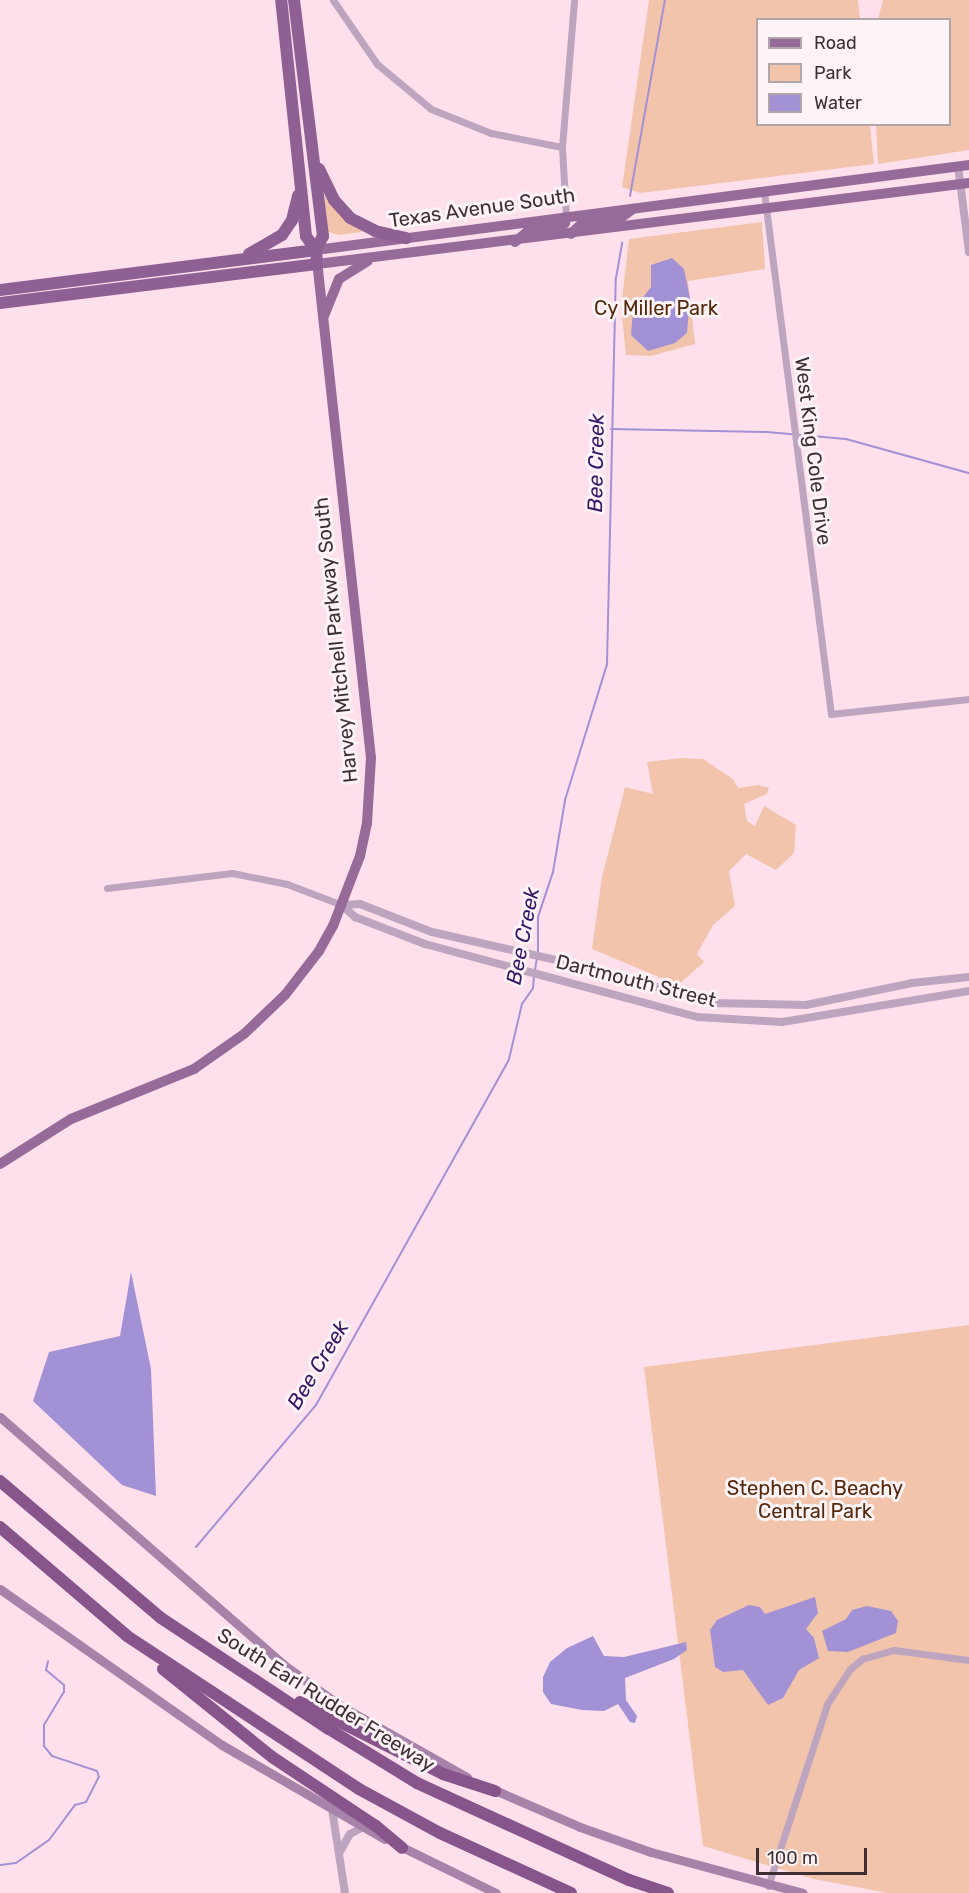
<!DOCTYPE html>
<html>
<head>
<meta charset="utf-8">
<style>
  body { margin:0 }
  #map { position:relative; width:969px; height:1893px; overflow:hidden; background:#fee0ec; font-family:Rubik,sans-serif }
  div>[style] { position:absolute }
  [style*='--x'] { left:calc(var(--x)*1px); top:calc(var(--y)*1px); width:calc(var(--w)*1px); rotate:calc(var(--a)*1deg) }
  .green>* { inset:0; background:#f2c4ac }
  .water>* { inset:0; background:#a391d6 }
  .stream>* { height:2px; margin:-1px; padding:0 1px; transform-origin:1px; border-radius:1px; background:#a391d6 }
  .minor>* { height:7px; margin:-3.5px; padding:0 3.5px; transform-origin:3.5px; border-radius:3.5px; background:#bda5bf }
  .tertiary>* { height:8px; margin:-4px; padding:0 4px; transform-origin:4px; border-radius:4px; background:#bda5bf }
  .secondary>* { height:9px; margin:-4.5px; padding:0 4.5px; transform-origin:4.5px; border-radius:4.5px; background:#a783aa }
  .primary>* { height:10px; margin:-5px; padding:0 5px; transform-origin:5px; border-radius:5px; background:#966b9a }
  .trunk>* { height:12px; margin:-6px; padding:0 6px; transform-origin:6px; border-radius:6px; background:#8e6093 }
  .motorway>* { height:12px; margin:-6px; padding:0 6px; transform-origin:6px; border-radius:6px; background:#87558c }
  span { translate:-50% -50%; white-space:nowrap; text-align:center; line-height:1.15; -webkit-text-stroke:6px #fcf4f7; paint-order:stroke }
  .street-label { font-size:20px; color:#3e2f35 }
  .park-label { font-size:20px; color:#56270b }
  .water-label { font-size:21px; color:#361667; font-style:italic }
  .legend { position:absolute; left:756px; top:18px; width:195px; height:108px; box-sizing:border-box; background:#fcf4f7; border:2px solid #b0a5a9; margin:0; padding:8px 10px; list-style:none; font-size:18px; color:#3e2f35 }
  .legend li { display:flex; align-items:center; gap:12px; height:30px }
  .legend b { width:30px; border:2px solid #b0a5a9 }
  .scale { position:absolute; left:756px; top:1848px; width:111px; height:27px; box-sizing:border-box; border:3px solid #3e2f35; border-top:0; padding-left:8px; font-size:18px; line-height:21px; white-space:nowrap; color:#3e2f35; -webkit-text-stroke:4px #fcf4f7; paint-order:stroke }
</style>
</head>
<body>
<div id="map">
  <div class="green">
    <i style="clip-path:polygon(649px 0,858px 0,860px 19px,758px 20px,758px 124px,870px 125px,874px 164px,640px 193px,622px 187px)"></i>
    <i style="clip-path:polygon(883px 0,969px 0,969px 150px,878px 164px,876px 125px,950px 124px,950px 20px,878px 19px)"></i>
    <i style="clip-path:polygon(324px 193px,362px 230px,362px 232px,339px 235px,328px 232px)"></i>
    <i style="clip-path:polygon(762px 222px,765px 269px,688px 281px,695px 344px,651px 356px,626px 355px,621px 308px,629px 239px)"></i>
    <i style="clip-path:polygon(681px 758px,703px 759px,733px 779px,738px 788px,758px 785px,769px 788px,767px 794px,744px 804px,747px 821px,755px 826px,764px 806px,796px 825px,794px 853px,776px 870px,746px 854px,729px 871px,735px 906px,713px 925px,697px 954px,704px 962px,678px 985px,592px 949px,602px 877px,625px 787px,653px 794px,647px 762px)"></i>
    <i style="clip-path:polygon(969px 1325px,969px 1893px,888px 1893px,814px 1879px,703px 1846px,644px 1367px)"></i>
  </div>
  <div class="water">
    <i style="clip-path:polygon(672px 258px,684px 269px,690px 298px,687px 333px,675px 343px,648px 351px,631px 335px,633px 310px,651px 287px,651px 265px)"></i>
    <i style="clip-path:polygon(131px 1272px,151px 1369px,156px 1496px,122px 1485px,33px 1401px,49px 1352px,120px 1336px)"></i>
    <i style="clip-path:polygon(815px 1597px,818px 1613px,806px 1629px,814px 1638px,819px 1658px,799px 1670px,783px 1698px,768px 1705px,743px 1670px,723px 1672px,715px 1667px,710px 1630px,717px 1620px,749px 1605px,760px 1607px,765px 1614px)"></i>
    <i style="clip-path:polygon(867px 1606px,891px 1611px,898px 1621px,896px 1633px,848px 1652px,828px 1651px,822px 1631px,846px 1619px,852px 1610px)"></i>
    <i style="clip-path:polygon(593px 1636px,604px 1656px,624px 1657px,686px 1642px,687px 1650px,674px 1659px,625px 1678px,626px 1700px,637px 1716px,635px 1723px,630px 1722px,618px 1704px,604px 1711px,582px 1710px,551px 1704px,543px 1692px,543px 1677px,550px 1662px,567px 1648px)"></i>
  </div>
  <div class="stream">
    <i style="--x:630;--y:196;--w:199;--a:-79.9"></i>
    <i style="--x:611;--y:429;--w:156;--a:1.1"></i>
    <i style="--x:767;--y:432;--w:79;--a:5.1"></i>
    <i style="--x:846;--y:439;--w:128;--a:15.5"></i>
    <i style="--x:538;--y:953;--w:36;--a:-90"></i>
    <i style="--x:538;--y:917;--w:47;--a:-71.6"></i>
    <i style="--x:553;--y:872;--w:73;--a:-80.5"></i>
    <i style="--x:565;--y:800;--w:142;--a:-72.8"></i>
    <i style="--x:607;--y:664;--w:386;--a:-88.7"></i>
    <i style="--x:616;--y:278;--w:36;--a:-80"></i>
    <i style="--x:535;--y:970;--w:12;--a:-81"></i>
    <i style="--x:196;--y:1547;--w:186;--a:-49.8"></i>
    <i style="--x:316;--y:1405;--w:396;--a:-60.8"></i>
    <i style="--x:509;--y:1059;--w:57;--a:-76.7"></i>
    <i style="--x:522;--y:1004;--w:19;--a:-55"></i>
    <i style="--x:533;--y:988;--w:12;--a:-85"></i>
    <i style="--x:0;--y:1865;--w:16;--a:-7"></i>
    <i style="--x:16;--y:1863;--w:40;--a:-34.9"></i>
    <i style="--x:49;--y:1840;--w:44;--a:-53.4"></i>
    <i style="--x:75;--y:1805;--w:11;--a:-15"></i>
    <i style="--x:86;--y:1802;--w:28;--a:-63"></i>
    <i style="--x:99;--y:1777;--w:6;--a:-108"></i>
    <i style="--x:97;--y:1771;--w:47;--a:-161.6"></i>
    <i style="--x:52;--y:1756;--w:13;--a:-129"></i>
    <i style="--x:44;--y:1746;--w:21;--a:-90"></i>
    <i style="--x:44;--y:1725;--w:39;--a:-59"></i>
    <i style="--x:64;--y:1692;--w:7;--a:-90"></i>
    <i style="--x:64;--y:1685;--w:23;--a:-140"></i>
    <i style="--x:46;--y:1670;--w:9;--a:-77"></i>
  </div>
  <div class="minor">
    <i style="--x:333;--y:0;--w:78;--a:55.5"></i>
    <i style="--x:377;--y:64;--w:70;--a:39.8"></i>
    <i style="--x:431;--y:109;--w:65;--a:21.8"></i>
    <i style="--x:491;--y:133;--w:72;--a:11.2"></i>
    <i style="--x:764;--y:192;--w:526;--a:82.69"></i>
    <i style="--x:831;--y:714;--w:139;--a:-6.2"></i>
    <i style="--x:566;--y:217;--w:70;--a:-93.3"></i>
    <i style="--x:562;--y:147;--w:147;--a:-85.3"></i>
    <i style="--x:107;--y:888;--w:126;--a:-6.8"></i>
    <i style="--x:232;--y:873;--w:56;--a:11.3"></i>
    <i style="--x:287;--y:884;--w:59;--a:20.9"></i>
    <i style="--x:768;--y:1886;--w:191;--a:-72"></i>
    <i style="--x:827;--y:1704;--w:42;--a:-56.7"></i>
    <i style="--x:850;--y:1669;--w:16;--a:-40"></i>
    <i style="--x:862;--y:1659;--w:33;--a:-16"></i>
    <i style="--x:894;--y:1650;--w:76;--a:7.6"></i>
  </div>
  <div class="tertiary">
    <i style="--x:958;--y:166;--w:87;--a:82.7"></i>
    <i style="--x:342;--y:905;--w:18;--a:43"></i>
    <i style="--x:355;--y:917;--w:75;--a:21.1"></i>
    <i style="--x:425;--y:944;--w:283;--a:15"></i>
    <i style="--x:698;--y:1017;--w:84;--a:3.4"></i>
    <i style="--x:782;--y:1022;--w:190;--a:-9.4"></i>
    <i style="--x:342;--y:905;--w:18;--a:-3"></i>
    <i style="--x:360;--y:904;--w:77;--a:21.3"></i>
    <i style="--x:432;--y:932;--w:155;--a:12.7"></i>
    <i style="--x:583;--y:966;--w:134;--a:16"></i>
    <i style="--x:712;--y:1003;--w:94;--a:1.2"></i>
    <i style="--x:806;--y:1005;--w:108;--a:-11.7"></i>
    <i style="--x:912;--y:983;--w:57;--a:-6"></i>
    <i style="--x:332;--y:1809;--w:85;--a:81.2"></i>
    <i style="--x:341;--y:1850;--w:18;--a:-61"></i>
    <i style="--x:350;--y:1834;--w:15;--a:-28"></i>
  </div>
  <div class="secondary">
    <i style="--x:0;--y:1417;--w:377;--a:41.1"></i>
    <i style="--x:284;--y:1665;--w:68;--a:36"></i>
    <i style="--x:339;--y:1705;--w:147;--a:29.4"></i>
    <i style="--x:0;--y:1589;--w:271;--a:35.1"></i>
    <i style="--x:222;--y:1745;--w:188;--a:30"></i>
    <i style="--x:490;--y:1788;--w:98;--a:23.4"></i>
    <i style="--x:580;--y:1827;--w:75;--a:19.4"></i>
    <i style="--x:651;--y:1852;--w:157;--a:15.1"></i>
    <i style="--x:398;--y:1845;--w:109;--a:26.1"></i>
  </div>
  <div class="primary">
    <i style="--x:571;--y:234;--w:16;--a:-45"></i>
    <i style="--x:582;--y:223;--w:40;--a:-8.5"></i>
    <i style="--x:622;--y:217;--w:14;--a:-36"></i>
    <i style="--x:515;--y:242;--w:17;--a:-40"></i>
    <i style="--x:528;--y:231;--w:30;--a:-8"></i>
    <i style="--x:558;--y:227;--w:8;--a:-30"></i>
    <i style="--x:565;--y:223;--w:6;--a:-81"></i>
    <i style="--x:316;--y:250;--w:659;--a:-7.42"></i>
    <i style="--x:324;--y:316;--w:40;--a:-68"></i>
    <i style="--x:339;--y:279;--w:34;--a:-32"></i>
    <i style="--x:0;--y:1164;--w:84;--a:-32.4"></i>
    <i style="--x:71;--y:1119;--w:133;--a:-22.1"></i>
    <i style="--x:194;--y:1069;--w:61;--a:-35"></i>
    <i style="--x:244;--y:1034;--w:57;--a:-43.6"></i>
    <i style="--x:285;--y:995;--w:56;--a:-52.3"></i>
    <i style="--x:319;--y:951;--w:29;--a:-61"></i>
    <i style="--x:333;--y:926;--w:75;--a:-68.9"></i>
    <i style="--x:360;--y:856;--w:34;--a:-78"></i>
    <i style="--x:367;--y:823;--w:65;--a:-86.5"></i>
    <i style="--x:371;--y:758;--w:497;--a:-96.2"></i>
    <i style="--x:317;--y:264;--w:657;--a:-7.08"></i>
  </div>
  <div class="trunk">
    <i style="--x:294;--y:0;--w:238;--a:83"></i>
    <i style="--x:323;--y:236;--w:16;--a:117"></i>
    <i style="--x:319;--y:169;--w:34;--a:64"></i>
    <i style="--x:334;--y:200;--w:24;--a:48"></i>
    <i style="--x:350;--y:218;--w:28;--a:27"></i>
    <i style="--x:375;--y:231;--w:32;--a:13"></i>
    <i style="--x:249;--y:254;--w:38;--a:-30"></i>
    <i style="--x:282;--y:235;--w:18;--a:-56"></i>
    <i style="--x:292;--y:220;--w:25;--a:-76"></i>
    <i style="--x:0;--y:290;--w:319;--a:-7.2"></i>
    <i style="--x:0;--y:303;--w:319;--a:-7"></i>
    <i style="--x:317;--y:264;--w:14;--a:-94"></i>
    <i style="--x:316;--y:250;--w:17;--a:-126"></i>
    <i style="--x:306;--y:236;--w:237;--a:-96"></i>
  </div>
  <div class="motorway">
    <i style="--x:0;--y:1481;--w:211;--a:40.4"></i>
    <i style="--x:161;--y:1618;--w:201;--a:33.5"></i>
    <i style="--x:329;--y:1729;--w:103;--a:31.5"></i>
    <i style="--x:417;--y:1783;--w:233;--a:24.6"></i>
    <i style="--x:629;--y:1880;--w:41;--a:18.4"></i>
    <i style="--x:0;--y:1527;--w:167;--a:40.6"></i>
    <i style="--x:127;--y:1636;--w:278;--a:33.4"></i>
    <i style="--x:359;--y:1789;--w:92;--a:28.5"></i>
    <i style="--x:440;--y:1833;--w:144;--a:24.6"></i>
    <i style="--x:163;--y:1669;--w:140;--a:38.9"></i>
    <i style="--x:272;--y:1757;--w:125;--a:33.6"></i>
    <i style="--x:376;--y:1826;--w:34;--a:40"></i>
    <i style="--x:300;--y:1702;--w:160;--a:26.7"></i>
    <i style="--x:443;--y:1774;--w:55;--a:18.1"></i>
  </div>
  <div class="street-label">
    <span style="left:482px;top:208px;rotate:-8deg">Texas Avenue South</span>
    <span style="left:813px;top:451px;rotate:83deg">West King Cole Drive</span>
    <span style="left:336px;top:640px;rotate:-96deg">Harvey Mitchell Parkway South</span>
    <span style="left:636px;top:981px;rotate:14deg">Dartmouth Street</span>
    <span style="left:326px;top:1700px;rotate:32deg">South Earl Rudder Freeway</span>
  </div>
  <div class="park-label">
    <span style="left:656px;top:308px">Cy Miller Park</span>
    <span style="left:815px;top:1500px">Stephen C. Beachy<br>Central Park</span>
  </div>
  <div class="water-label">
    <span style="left:596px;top:463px;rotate:-89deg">Bee Creek</span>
    <span style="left:523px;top:936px;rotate:-79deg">Bee Creek</span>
    <span style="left:318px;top:1365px;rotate:-59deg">Bee Creek</span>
  </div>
  <ul class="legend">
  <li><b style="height:8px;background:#966b9a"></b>Road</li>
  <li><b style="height:16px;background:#f2c4ac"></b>Park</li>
  <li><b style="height:16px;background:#a391d6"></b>Water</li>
  </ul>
  <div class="scale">100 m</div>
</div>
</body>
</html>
